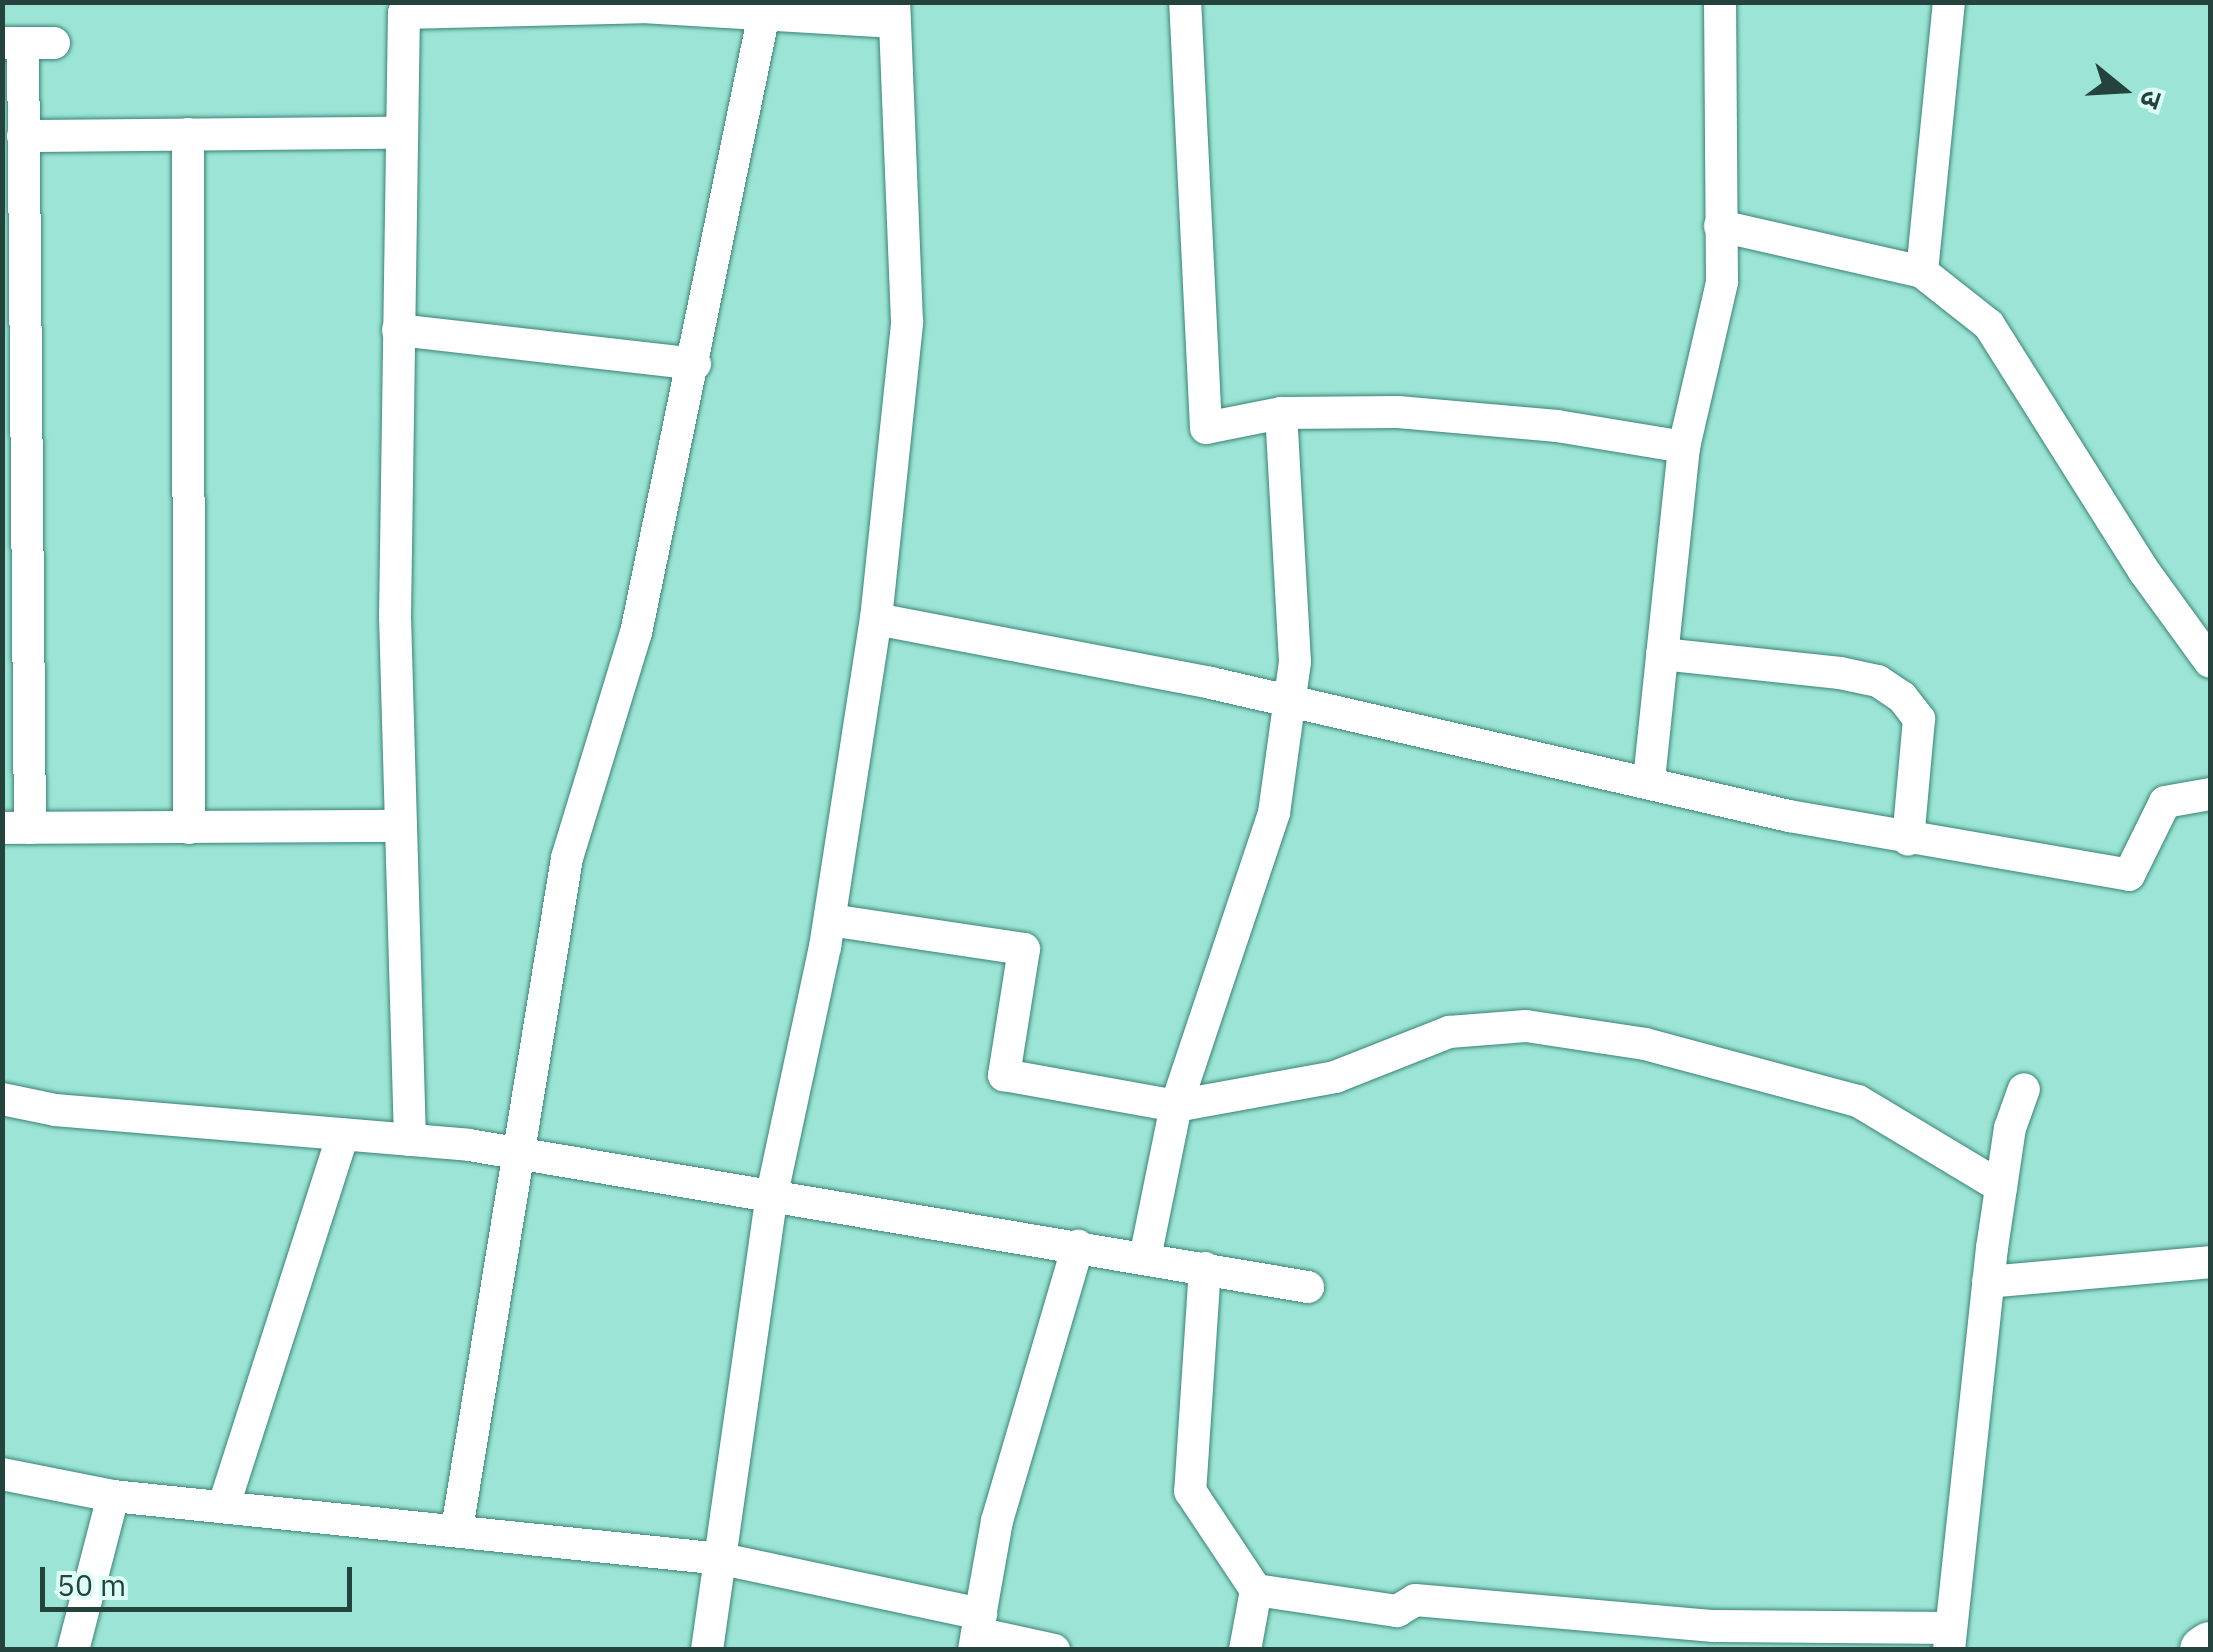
<!DOCTYPE html>
<html>
<head>
<meta charset="utf-8">
<style>
  body { margin:0 }
  #map { position:relative; width:2213px; height:1652px; overflow:hidden; background:#9ce5d6; font-family:"IBM Plex Sans","Noto Sans Devanagari",sans-serif }
  div>[style] { position:absolute }
  [style*='--x'] { left:calc(var(--x)*1px); top:calc(var(--y)*1px); width:calc(var(--w)*1px); rotate:calc(var(--a)*1deg) }
  .roads { filter:drop-shadow(0 0 2px #3a8476) drop-shadow(0 0 2px #3a8476) }
  .street>* { height:32px; margin:-16px; padding:0 16px; transform-origin:16px; border-radius:16px; background:#fff }
  .secondary>* { height:48px; margin:-24px; padding:0 24px; transform-origin:24px; border-radius:24px; background:#fff }
  span { translate:-50% -50%; white-space:nowrap; text-align:center; line-height:1.15; -webkit-text-stroke:8px #dbfef6; paint-order:stroke }
  .frame { position:absolute; inset:0; border:5px solid #24433d; pointer-events:none }
  .north { position:absolute; left:2073px; top:40px; width:100px; height:100px; -webkit-text-stroke:8px #dbfef6; paint-order:stroke; rotate:108deg; font-size:28px; font-weight:700; line-height:40px; text-align:center; color:#24433d }
  .north::after { content:''; display:block; margin:auto; width:35px; height:45px; background:#24433d; clip-path:polygon(50% 0,100% 100%,50% 72%,0 100%) }
  .scale { position:absolute; left:40px; top:1567px; width:312px; height:45px; box-sizing:border-box; border:5px solid #24433d; border-top:0; padding-left:12px; font-size:30px; line-height:35px; white-space:nowrap; color:#24433d; -webkit-text-stroke:8px #dbfef6; paint-order:stroke }
</style>
</head>
<body>
<div id="map">
  <div class="roads">
    <div class="street">
      <i style="--x:2;--y:43;--w:52;--a:0"></i>
      <i style="--x:23;--y:43;--w:785;--a:89.49"></i>
      <i style="--x:188;--y:134;--w:694;--a:89.92"></i>
      <i style="--x:23;--y:136;--w:378;--a:-0.5"></i>
      <i style="--x:1720;--y:226;--w:207;--a:12.8"></i>
      <i style="--x:1922;--y:272;--w:85;--a:38.3"></i>
      <i style="--x:1989;--y:325;--w:291;--a:57.8"></i>
      <i style="--x:2144;--y:571;--w:112;--a:54"></i>
      <i style="--x:1922;--y:272;--w:271;--a:-84.3"></i>
      <i style="--x:398;--y:330;--w:299;--a:6.5"></i>
      <i style="--x:1281;--y:413;--w:117;--a:-0.5"></i>
      <i style="--x:1398;--y:412;--w:160;--a:5"></i>
      <i style="--x:1557;--y:426;--w:129;--a:9.4"></i>
      <i style="--x:876;--y:619;--w:341;--a:10.8"></i>
      <i style="--x:1211;--y:683;--w:593;--a:12.96"></i>
      <i style="--x:1789;--y:816;--w:345;--a:9.8"></i>
      <i style="--x:2129;--y:875;--w:81;--a:-63.7"></i>
      <i style="--x:2165;--y:802;--w:46;--a:-10.1"></i>
      <i style="--x:1662;--y:654;--w:179;--a:6.1"></i>
      <i style="--x:1840;--y:673;--w:39;--a:12"></i>
      <i style="--x:1878;--y:681;--w:29;--a:34"></i>
      <i style="--x:1902;--y:697;--w:28;--a:52"></i>
      <i style="--x:1919;--y:719;--w:121;--a:95.2"></i>
      <i style="--x:1649;--y:780;--w:335;--a:-84"></i>
      <i style="--x:1684;--y:447;--w:169;--a:-77"></i>
      <i style="--x:1722;--y:282;--w:280;--a:-90.4"></i>
      <i style="--x:2;--y:828;--w:398;--a:-0.3"></i>
      <i style="--x:830;--y:920;--w:196;--a:8.5"></i>
      <i style="--x:1024;--y:949;--w:128;--a:99"></i>
      <i style="--x:1004;--y:1075;--w:175;--a:10.2"></i>
      <i style="--x:1176;--y:1106;--w:162;--a:-10.3"></i>
      <i style="--x:1335;--y:1077;--w:123;--a:-21.5"></i>
      <i style="--x:1449;--y:1032;--w:77;--a:-4.5"></i>
      <i style="--x:1526;--y:1026;--w:120;--a:8.6"></i>
      <i style="--x:1645;--y:1044;--w:220;--a:15"></i>
      <i style="--x:1858;--y:1101;--w:167;--a:31"></i>
      <i style="--x:2;--y:1099;--w:54;--a:11.7"></i>
      <i style="--x:55;--y:1110;--w:415;--a:4.8"></i>
      <i style="--x:469;--y:1145;--w:851;--a:9.61"></i>
      <i style="--x:410;--y:1140;--w:523;--a:-91.64"></i>
      <i style="--x:395;--y:617;--w:604;--a:-89.15"></i>
      <i style="--x:404;--y:13;--w:238;--a:-1.4"></i>
      <i style="--x:642;--y:7;--w:253;--a:3.4"></i>
      <i style="--x:1145;--y:1258;--w:155;--a:-78.5"></i>
      <i style="--x:1176;--y:1106;--w:309;--a:-71.5"></i>
      <i style="--x:1274;--y:813;--w:152;--a:-82.1"></i>
      <i style="--x:1295;--y:662;--w:249;--a:-93.2"></i>
      <i style="--x:1281;--y:413;--w:76;--a:168.7"></i>
      <i style="--x:1206;--y:428;--w:427;--a:-92.8"></i>
      <i style="--x:1205;--y:1268;--w:224;--a:93.8"></i>
      <i style="--x:1190;--y:1491;--w:119;--a:56.3"></i>
      <i style="--x:1988;--y:1282;--w:223;--a:-5.1"></i>
      <i style="--x:2;--y:1474;--w:113;--a:11.2"></i>
      <i style="--x:224;--y:1505;--w:389;--a:-72.2"></i>
      <i style="--x:457;--y:1529;--w:680;--a:-80.69"></i>
      <i style="--x:567;--y:858;--w:235;--a:-73"></i>
      <i style="--x:636;--y:633;--w:632;--a:-78.32"></i>
      <i style="--x:977;--y:1633;--w:79;--a:12.4"></i>
      <i style="--x:73;--y:1650;--w:159;--a:-75.4"></i>
      <i style="--x:113;--y:1496;--w:612;--a:5.91"></i>
      <i style="--x:722;--y:1559;--w:265;--a:12"></i>
      <i style="--x:707;--y:1650;--w:461;--a:-81.9"></i>
      <i style="--x:772;--y:1194;--w:253;--a:-77.9"></i>
      <i style="--x:825;--y:947;--w:332;--a:-81.2"></i>
      <i style="--x:876;--y:619;--w:299;--a:-84"></i>
      <i style="--x:907;--y:322;--w:320;--a:-92.3"></i>
      <i style="--x:974;--y:1650;--w:131;--a:-79.9"></i>
      <i style="--x:997;--y:1521;--w:287;--a:-73.6"></i>
      <i style="--x:1245;--y:1650;--w:61;--a:-79.6"></i>
      <i style="--x:1256;--y:1590;--w:143;--a:8.5"></i>
      <i style="--x:1397;--y:1611;--w:21;--a:-31"></i>
      <i style="--x:1415;--y:1600;--w:300;--a:5"></i>
      <i style="--x:1714;--y:1626;--w:237;--a:0.5"></i>
      <i style="--x:1949;--y:1650;--w:404;--a:-83.9"></i>
      <i style="--x:1992;--y:1248;--w:121;--a:-81.5"></i>
      <i style="--x:2010;--y:1128;--w:41;--a:-70.3"></i>
    </div>
    <div class="secondary">
      <i style="--x:2204;--y:1650;--w:7;--a:-34"></i>
    </div>
  </div>
  <div class="frame"></div>
  <div class="north">उ</div>
  <div class="scale">50 m</div>
</div>
</body>
</html>
